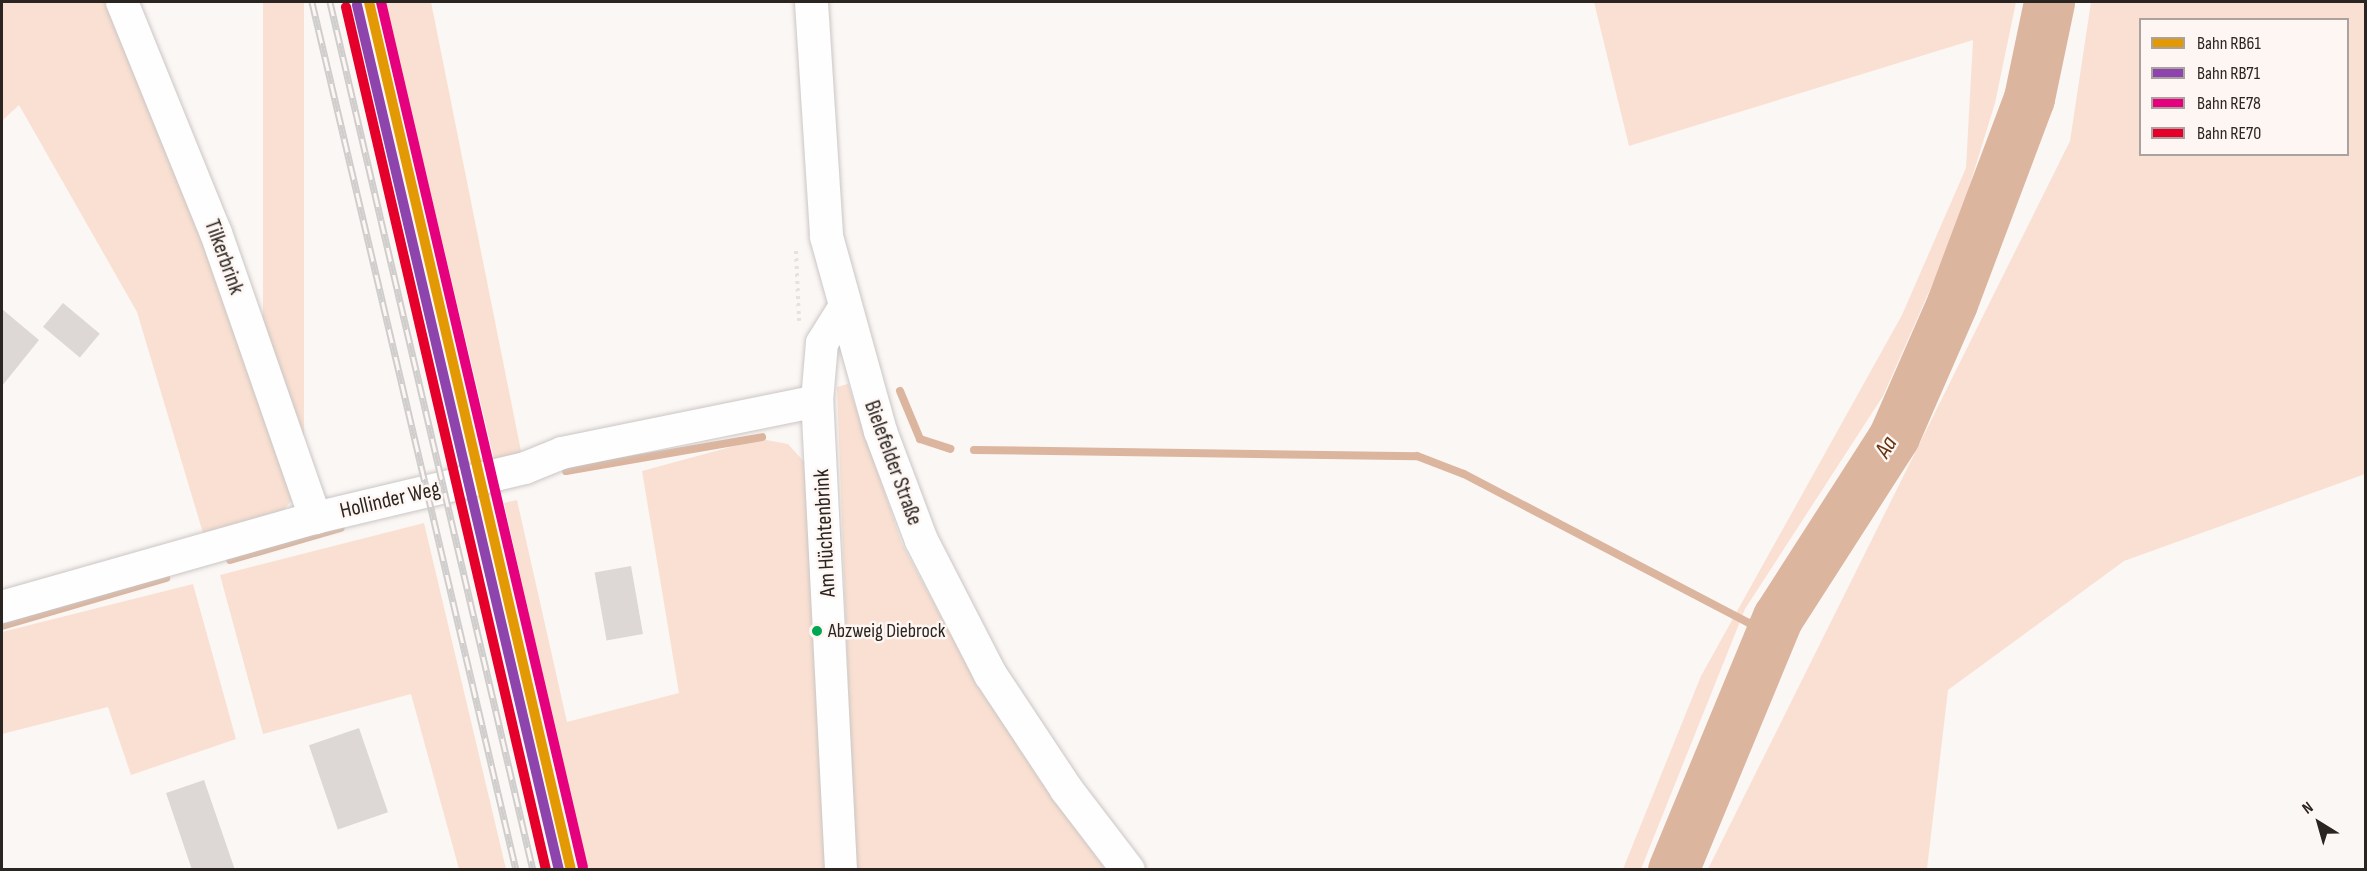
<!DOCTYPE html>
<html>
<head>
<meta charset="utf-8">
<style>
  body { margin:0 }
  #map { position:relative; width:2367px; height:871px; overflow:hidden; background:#fbf7f5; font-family:"Sofia Sans Condensed",sans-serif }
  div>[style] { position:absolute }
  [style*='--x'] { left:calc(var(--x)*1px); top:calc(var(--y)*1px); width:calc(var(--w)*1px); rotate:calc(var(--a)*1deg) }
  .green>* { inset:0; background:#fae0d2; transform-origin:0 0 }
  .stream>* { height:8px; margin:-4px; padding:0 4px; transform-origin:4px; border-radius:4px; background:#dcb59e }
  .river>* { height:51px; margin:-25.5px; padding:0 25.5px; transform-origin:25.5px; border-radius:25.5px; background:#dcb59e }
  .building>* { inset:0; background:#ddd8d6; transform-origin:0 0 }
  .path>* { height:4px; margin-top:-2px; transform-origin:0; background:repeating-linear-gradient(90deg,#e4e3e1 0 3px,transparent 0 7.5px) }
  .roads { filter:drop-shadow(0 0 2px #cbc6c4) drop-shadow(0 0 2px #cbc6c4) }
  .minor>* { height:32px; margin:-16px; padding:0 16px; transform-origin:16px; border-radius:16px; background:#fefefe }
  .primary>* { height:33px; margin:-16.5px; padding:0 16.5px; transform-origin:16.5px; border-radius:16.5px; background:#fefefe }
  .rail>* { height:7px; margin-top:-3.5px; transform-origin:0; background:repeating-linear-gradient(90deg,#fdf6f3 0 14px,#d0cecd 0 28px); box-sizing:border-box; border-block:2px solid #d0cecd }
  .rail-1>* { height:10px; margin:-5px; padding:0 5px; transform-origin:5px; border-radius:5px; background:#e39903 }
  .rail-2>* { height:10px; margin:-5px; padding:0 5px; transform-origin:5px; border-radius:5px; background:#8e44ad }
  .rail-3>* { height:10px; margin:-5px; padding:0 5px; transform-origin:5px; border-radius:5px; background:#e5007d }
  .rail-4>* { height:10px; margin:-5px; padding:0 5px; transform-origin:5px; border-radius:5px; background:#e4002b }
  .dots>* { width:16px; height:16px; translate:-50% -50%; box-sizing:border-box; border:3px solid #fdf6f3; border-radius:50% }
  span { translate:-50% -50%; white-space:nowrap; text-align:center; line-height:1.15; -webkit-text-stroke:5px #fdf6f3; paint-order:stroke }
  .bus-label { font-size:20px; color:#2b2521 }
  .left { translate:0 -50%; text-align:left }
  .street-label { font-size:22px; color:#2b2521 }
  .water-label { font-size:24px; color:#673410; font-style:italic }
  .frame { position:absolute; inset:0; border:3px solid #2b2521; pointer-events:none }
  .legend { position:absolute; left:2139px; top:18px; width:210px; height:138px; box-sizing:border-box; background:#fdf6f3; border:2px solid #a9a29f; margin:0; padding:8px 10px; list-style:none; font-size:18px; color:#2b2521 }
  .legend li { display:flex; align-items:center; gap:12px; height:30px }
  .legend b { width:30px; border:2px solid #a9a29f }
  .north { position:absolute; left:2289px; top:793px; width:60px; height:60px; -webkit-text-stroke:4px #fdf6f3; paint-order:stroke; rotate:323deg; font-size:16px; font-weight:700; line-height:24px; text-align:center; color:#2b2521 }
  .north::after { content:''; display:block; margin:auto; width:21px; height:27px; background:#2b2521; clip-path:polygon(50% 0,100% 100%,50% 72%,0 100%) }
</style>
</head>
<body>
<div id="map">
  <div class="green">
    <i style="clip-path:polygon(2px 2px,113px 2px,290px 473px,291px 501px,278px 517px,203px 533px,137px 312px,19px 105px,2px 121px)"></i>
    <i style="left:263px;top:2px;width:41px;height:500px"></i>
    <i style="clip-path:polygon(385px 2px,431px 2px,523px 461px,496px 467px)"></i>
    <i style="clip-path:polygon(1594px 2px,2016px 2px,1995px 103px,1955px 233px,1883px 396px,1745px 609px,1641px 869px,1623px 869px,1701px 676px,1902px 315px,1966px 168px,1973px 40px,1629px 146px)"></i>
    <i style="clip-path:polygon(evenodd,2091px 2px,2365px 2px,2365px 474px,2124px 561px,1948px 690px,1927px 869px,1708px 869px,2070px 141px,2091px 2px,2140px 20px,2348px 20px,2348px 154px,2140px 154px,2140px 20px)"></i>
    <i style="clip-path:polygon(848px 384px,902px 544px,982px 693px,1105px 869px,855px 869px,837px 387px)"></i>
    <i style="clip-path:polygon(760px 439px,788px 444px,807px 465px,827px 869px,586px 869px,504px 503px,517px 500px,567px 722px,679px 693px,642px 471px)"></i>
    <i style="clip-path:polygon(424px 523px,506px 869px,459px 869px,411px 694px,263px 734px,220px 575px)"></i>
    <i style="clip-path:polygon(193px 584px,236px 739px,131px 775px,108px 707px,2px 734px,2px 632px)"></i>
  </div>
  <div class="stream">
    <i style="--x:900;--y:391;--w:52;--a:67.4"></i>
    <i style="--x:920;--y:439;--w:32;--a:18"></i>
    <i style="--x:974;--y:450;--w:443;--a:0.8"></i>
    <i style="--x:1417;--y:456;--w:50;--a:21"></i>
    <i style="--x:1464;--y:474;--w:322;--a:27.6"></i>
    <i style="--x:1749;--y:623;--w:30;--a:-12"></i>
    <i style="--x:566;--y:471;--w:199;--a:-9.8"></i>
    <i style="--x:230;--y:560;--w:115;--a:-16.2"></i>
    <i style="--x:2;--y:626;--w:171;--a:-16.3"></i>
  </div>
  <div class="river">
    <i style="--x:1673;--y:870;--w:274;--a:-67.5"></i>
    <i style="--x:1778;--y:617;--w:215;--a:-57.3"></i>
    <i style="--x:1894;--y:436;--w:145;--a:-66.4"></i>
    <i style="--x:1952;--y:303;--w:219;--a:-69.4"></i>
    <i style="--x:2029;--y:98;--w:98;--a:-78.2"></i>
  </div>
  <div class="building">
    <i style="left:63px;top:303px;width:48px;height:31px;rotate:40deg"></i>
    <i style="clip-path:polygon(2px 309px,39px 340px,2px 386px)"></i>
    <i style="left:631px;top:566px;width:69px;height:37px;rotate:80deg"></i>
    <i style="left:359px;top:728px;width:89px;height:53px;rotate:71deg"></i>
    <i style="clip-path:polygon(204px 780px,235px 870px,192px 870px,166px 793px)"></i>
  </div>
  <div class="path">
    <i style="--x:796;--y:251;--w:70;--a:87.5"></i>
  </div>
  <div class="roads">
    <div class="minor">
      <i style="--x:122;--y:2;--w:249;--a:67.9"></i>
      <i style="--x:216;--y:233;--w:302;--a:70.8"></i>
      <i style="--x:2;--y:607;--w:325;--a:-15.9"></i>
      <i style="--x:315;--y:518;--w:216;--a:-13.4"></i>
      <i style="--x:525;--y:468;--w:40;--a:-22"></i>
      <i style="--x:562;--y:453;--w:260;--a:-11.5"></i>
      <i style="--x:841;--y:870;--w:470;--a:-92.9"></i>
      <i style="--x:817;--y:401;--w:58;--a:-85.1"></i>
      <i style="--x:822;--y:343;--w:38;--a:-58"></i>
    </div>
    <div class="primary">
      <i style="--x:811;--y:2;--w:234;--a:86.3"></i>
      <i style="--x:826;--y:236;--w:202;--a:74.5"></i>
      <i style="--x:880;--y:431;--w:116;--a:69.4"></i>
      <i style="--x:921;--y:540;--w:151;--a:62.8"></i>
      <i style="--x:990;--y:674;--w:138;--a:56.5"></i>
      <i style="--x:1066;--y:789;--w:102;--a:52.6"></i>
    </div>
  </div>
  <div class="rail">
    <i style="--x:312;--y:2;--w:892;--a:76.77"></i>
    <i style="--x:330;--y:2;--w:891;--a:76.84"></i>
  </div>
  <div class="rail-1">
    <i style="--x:369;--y:2;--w:891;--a:76.9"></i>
  </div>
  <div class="rail-2">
    <i style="--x:357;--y:5;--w:888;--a:76.86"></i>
  </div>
  <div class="rail-3">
    <i style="--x:381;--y:2;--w:888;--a:76.86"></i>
  </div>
  <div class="rail-4">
    <i style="--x:346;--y:7;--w:886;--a:76.95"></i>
  </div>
  <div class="dots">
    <i style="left:817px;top:631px;background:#00a651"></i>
  </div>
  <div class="bus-label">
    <span class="left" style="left:828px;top:631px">Abzweig Diebrock</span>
  </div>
  <div class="street-label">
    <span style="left:224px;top:257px;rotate:70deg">Tilkerbrink</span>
    <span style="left:893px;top:463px;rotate:70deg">Bielefelder Straße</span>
    <span style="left:390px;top:500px;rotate:-13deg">Hollinder Weg</span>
    <span style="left:825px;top:533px;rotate:-93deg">Am Hüchtenbrink</span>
  </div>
  <div class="water-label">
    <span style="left:1886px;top:447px;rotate:-59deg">Aa</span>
  </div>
  <div class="frame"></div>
  <ul class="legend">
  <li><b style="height:8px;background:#e39903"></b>Bahn RB61</li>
  <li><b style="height:8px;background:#8e44ad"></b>Bahn RB71</li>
  <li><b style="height:8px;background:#e5007d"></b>Bahn RE78</li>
  <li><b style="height:8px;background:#e4002b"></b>Bahn RE70</li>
  </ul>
  <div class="north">N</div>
</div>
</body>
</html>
